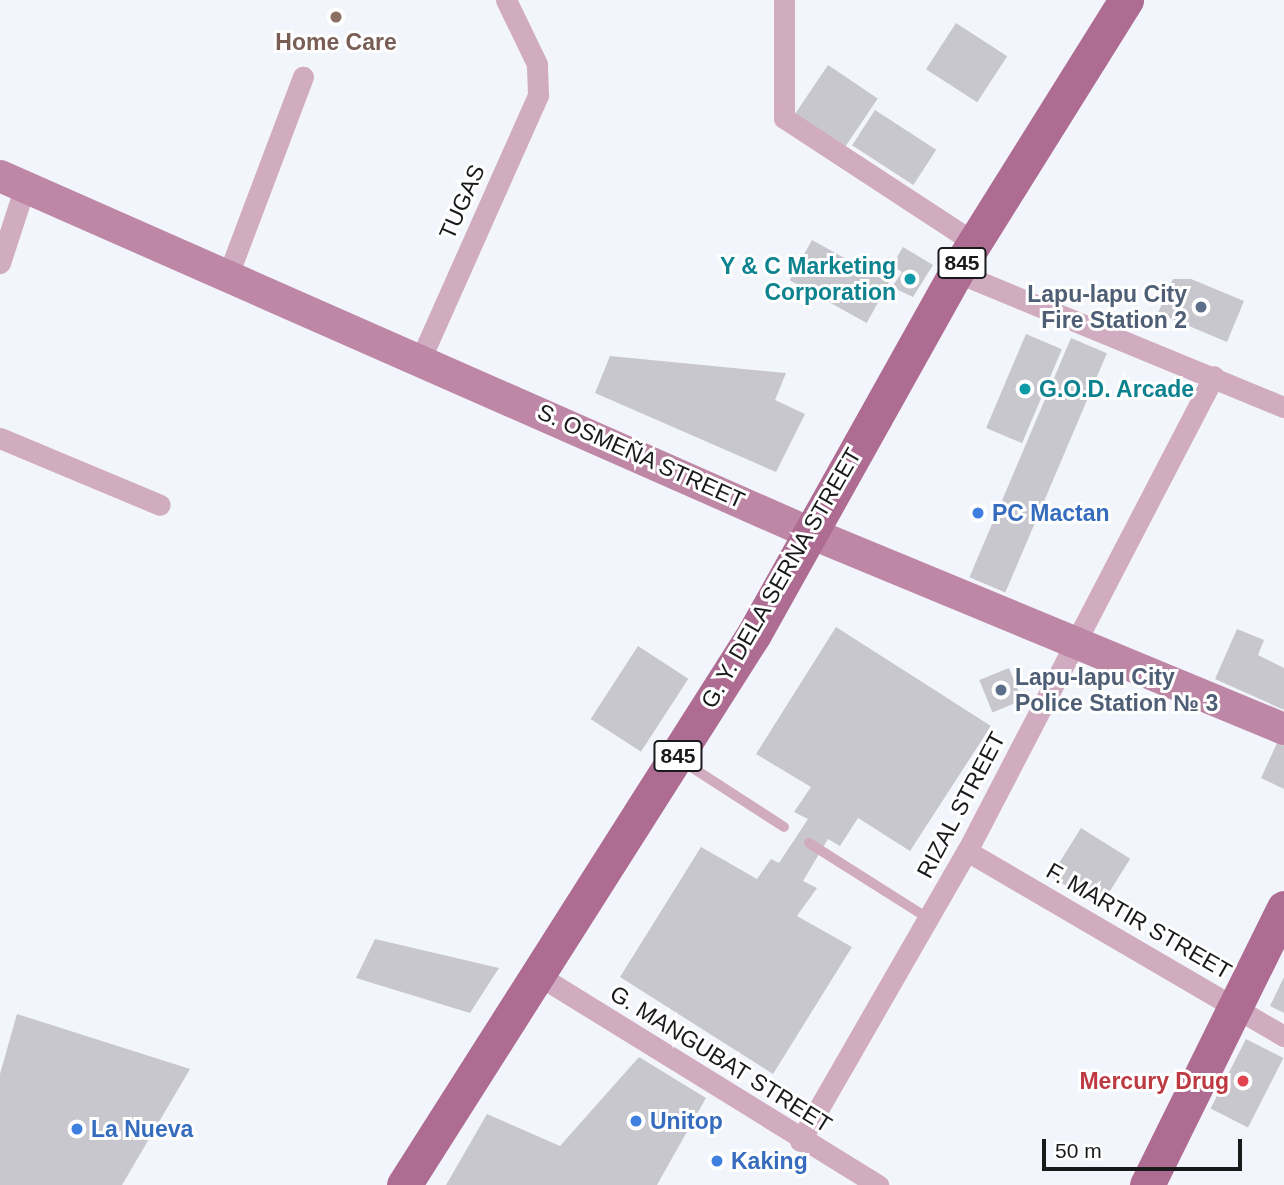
<!DOCTYPE html>
<html>
<head>
<meta charset="utf-8">
<style>
  body { margin:0 }
  #map { position:relative; width:1284px; height:1185px; overflow:hidden; background:#f2f5fc; font-family:Arial,sans-serif }
  div>[style] { position:absolute }
  [style*='--x'] { left:calc(var(--x)*1px); top:calc(var(--y)*1px); width:calc(var(--w)*1px); rotate:calc(var(--a)*1deg) }
  .building>* { inset:0; background:#c9c7ce; transform-origin:0 0 }
  .lane>* { height:10px; margin:-5px; padding:0 5px; transform-origin:5px; border-radius:5px; background:#d1abc0 }
  .street>* { height:21px; margin:-10.5px; padding:0 10.5px; transform-origin:10.5px; border-radius:10.5px; background:#d1abc0 }
  .secondary>* { height:32px; margin:-16px; padding:0 16px; transform-origin:16px; border-radius:16px; background:#be87a6 }
  .primary>* { height:35px; margin:-17.5px; padding:0 17.5px; transform-origin:17.5px; border-radius:17.5px; background:#ae6c93 }
  .dots>* { width:19px; height:19px; translate:-50% -50%; box-sizing:border-box; border:4px solid #fff; border-radius:50% }
  span { translate:-50% -50%; white-space:nowrap; text-align:center; line-height:1.15; -webkit-text-stroke:6px #fff; paint-order:stroke }
  .shield-label span { padding:2px 5px; background:#fff; border:2px solid; border-radius:5px; -webkit-text-stroke-width:0 }
  .shield-label { font-size:21px; color:#191a1c; font-weight:700 }
  .education-label { font-size:23px; color:#785e54; font-weight:700 }
  .street-label { font-size:23px; color:#191a1c }
  .culture-label { font-size:23px; color:#0d838f; font-weight:700 }
  .right { translate:-100% -50%; text-align:right }
  .left { translate:0 -50%; text-align:left }
  .service-label { font-size:23px; color:#4e5e75; font-weight:700 }
  .shop-label { font-size:23px; color:#366cbe; font-weight:700 }
  .health-label { font-size:23px; color:#be3a42; font-weight:700 }
  .scale { position:absolute; left:1042px; top:1139px; width:200px; height:32px; box-sizing:border-box; border:4px solid #191a1c; border-top:0; padding-left:9px; font-size:21px; line-height:24px; white-space:nowrap; color:#191a1c; -webkit-text-stroke:5px #fff; paint-order:stroke }
</style>
</head>
<body>
<div id="map">
  <div class="building">
    <i style="left:956px;top:23px;width:61px;height:55px;rotate:33deg"></i>
    <i style="left:828px;top:65px;width:60px;height:59px;rotate:34deg"></i>
    <i style="left:875px;top:110px;width:73px;height:42px;rotate:33deg"></i>
    <i style="left:812px;top:240px;width:88px;height:46px;rotate:29deg"></i>
    <i style="clip-path:polygon(903px 247px,933px 265px,913px 297px,892px 287px,902px 272px,892px 266px)"></i>
    <i style="clip-path:polygon(1173px 279px,1191px 279px,1244px 301px,1227px 342px,1158px 313px)"></i>
    <i style="left:1026px;top:334px;width:39px;height:102px;rotate:23deg"></i>
    <i style="left:1071px;top:338px;width:39px;height:260px;rotate:23deg"></i>
    <i style="clip-path:polygon(610px 356px,786px 373px,775px 400px,805px 414px,776px 472px,595px 393px)"></i>
    <i style="clip-path:polygon(836px 627px,991px 726px,910px 851px,858px 818px,840px 846px,828px 839px,803px 881px,817px 888px,797px 916px,852px 947px,773px 1074px,620px 977px,701px 847px,757px 879px,771px 859px,779px 863px,808px 819px,794px 812px,811px 787px,756px 754px)"></i>
    <i style="clip-path:polygon(1237px 629px,1264px 640px,1258px 655px,1284px 668px,1284px 710px,1215px 679px)"></i>
    <i style="left:638px;top:646px;width:60px;height:87px;rotate:33deg"></i>
    <i style="left:1009px;top:668px;width:35px;height:32px;rotate:68deg"></i>
    <i style="clip-path:polygon(1278px 741px,1284px 744px,1284px 789px,1261px 778px)"></i>
    <i style="left:1081px;top:828px;width:58px;height:57px;rotate:32deg"></i>
    <i style="clip-path:polygon(375px 939px,499px 968px,470px 1013px,356px 978px)"></i>
    <i style="clip-path:polygon(1284px 977px,1284px 1013px,1270px 1006px)"></i>
    <i style="clip-path:polygon(17px 1014px,190px 1069px,122px 1185px,0 1185px,0 1074px)"></i>
    <i style="left:1246px;top:1039px;width:42px;height:78px;rotate:27deg"></i>
    <i style="clip-path:polygon(639px 1057px,706px 1098px,657px 1185px,446px 1185px,487px 1114px,560px 1146px)"></i>
  </div>
  <div class="lane">
    <i style="--x:679;--y:759;--w:125;--a:32.9"></i>
    <i style="--x:809;--y:843;--w:142;--a:32.3"></i>
  </div>
  <div class="street">
    <i style="--x:784;--y:0;--w:118;--a:90"></i>
    <i style="--x:784;--y:118;--w:228;--a:33.2"></i>
    <i style="--x:0;--y:263;--w:81;--a:-72"></i>
    <i style="--x:956;--y:272;--w:355;--a:22.4"></i>
    <i style="--x:228;--y:275;--w:212;--a:-69.3"></i>
    <i style="--x:421;--y:358;--w:288;--a:-66"></i>
    <i style="--x:538;--y:95;--w:31;--a:-92"></i>
    <i style="--x:537;--y:64;--w:71;--a:-115.8"></i>
    <i style="--x:0;--y:438;--w:173;--a:22.7"></i>
    <i style="--x:967;--y:851;--w:367;--a:30.3"></i>
    <i style="--x:538;--y:975;--w:400;--a:31.7"></i>
    <i style="--x:800;--y:1141;--w:335;--a:-60.1"></i>
    <i style="--x:967;--y:851;--w:535;--a:-62.53"></i>
  </div>
  <div class="secondary">
    <i style="--x:0;--y:176;--w:883;--a:23.78"></i>
    <i style="--x:808;--y:532;--w:515;--a:22.48"></i>
  </div>
  <div class="primary">
    <i style="--x:404;--y:1185;--w:653;--a:-57.58"></i>
    <i style="--x:754;--y:634;--w:415;--a:-60.8"></i>
    <i style="--x:956;--y:272;--w:321;--a:-58"></i>
    <i style="--x:1147;--y:1185;--w:309;--a:-63.7"></i>
  </div>
  <div class="dots">
    <i style="left:336px;top:17px;background:#8d6e63"></i>
    <i style="left:910px;top:279px;background:#0f9aa8"></i>
    <i style="left:1201px;top:307px;background:#5c6f8a"></i>
    <i style="left:1025px;top:389px;background:#0f9aa8"></i>
    <i style="left:978px;top:513px;background:#3f7fe0"></i>
    <i style="left:1001px;top:690px;background:#5c6f8a"></i>
    <i style="left:1243px;top:1081px;background:#e0444e"></i>
    <i style="left:636px;top:1121px;background:#3f7fe0"></i>
    <i style="left:77px;top:1129px;background:#3f7fe0"></i>
    <i style="left:717px;top:1161px;background:#3f7fe0"></i>
  </div>
  <div class="shield-label">
    <span style="left:962px;top:263px">845</span>
    <span style="left:678px;top:756px">845</span>
  </div>
  <div class="education-label">
    <span style="left:336px;top:42px">Home Care</span>
  </div>
  <div class="street-label">
    <span style="left:462px;top:202px;rotate:-66deg">TUGAS</span>
    <span style="left:641px;top:456px;rotate:24deg">S. OSMEÑA STREET</span>
    <span style="left:781px;top:578px;rotate:-60deg">G. Y. DELA SERNA STREET</span>
    <span style="left:961px;top:805px;rotate:-62deg">RIZAL STREET</span>
    <span style="left:1139px;top:921px;rotate:30deg">F. MARTIR STREET</span>
    <span style="left:721px;top:1059px;rotate:32deg">G. MANGUBAT STREET</span>
  </div>
  <div class="culture-label">
    <span class="right" style="left:896px;top:279px">Y &amp; C Marketing<br>Corporation</span>
    <span class="left" style="left:1039px;top:389px">G.O.D. Arcade</span>
  </div>
  <div class="service-label">
    <span class="right" style="left:1187px;top:307px">Lapu-lapu City<br>Fire Station 2</span>
    <span class="left" style="left:1015px;top:690px">Lapu-lapu City<br>Police Station № 3</span>
  </div>
  <div class="shop-label">
    <span class="left" style="left:992px;top:513px">PC Mactan</span>
    <span class="left" style="left:650px;top:1121px">Unitop</span>
    <span class="left" style="left:91px;top:1129px">La Nueva</span>
    <span class="left" style="left:731px;top:1161px">Kaking</span>
  </div>
  <div class="health-label">
    <span class="right" style="left:1229px;top:1081px">Mercury Drug</span>
  </div>
  <div class="scale">50 m</div>
</div>
</body>
</html>
